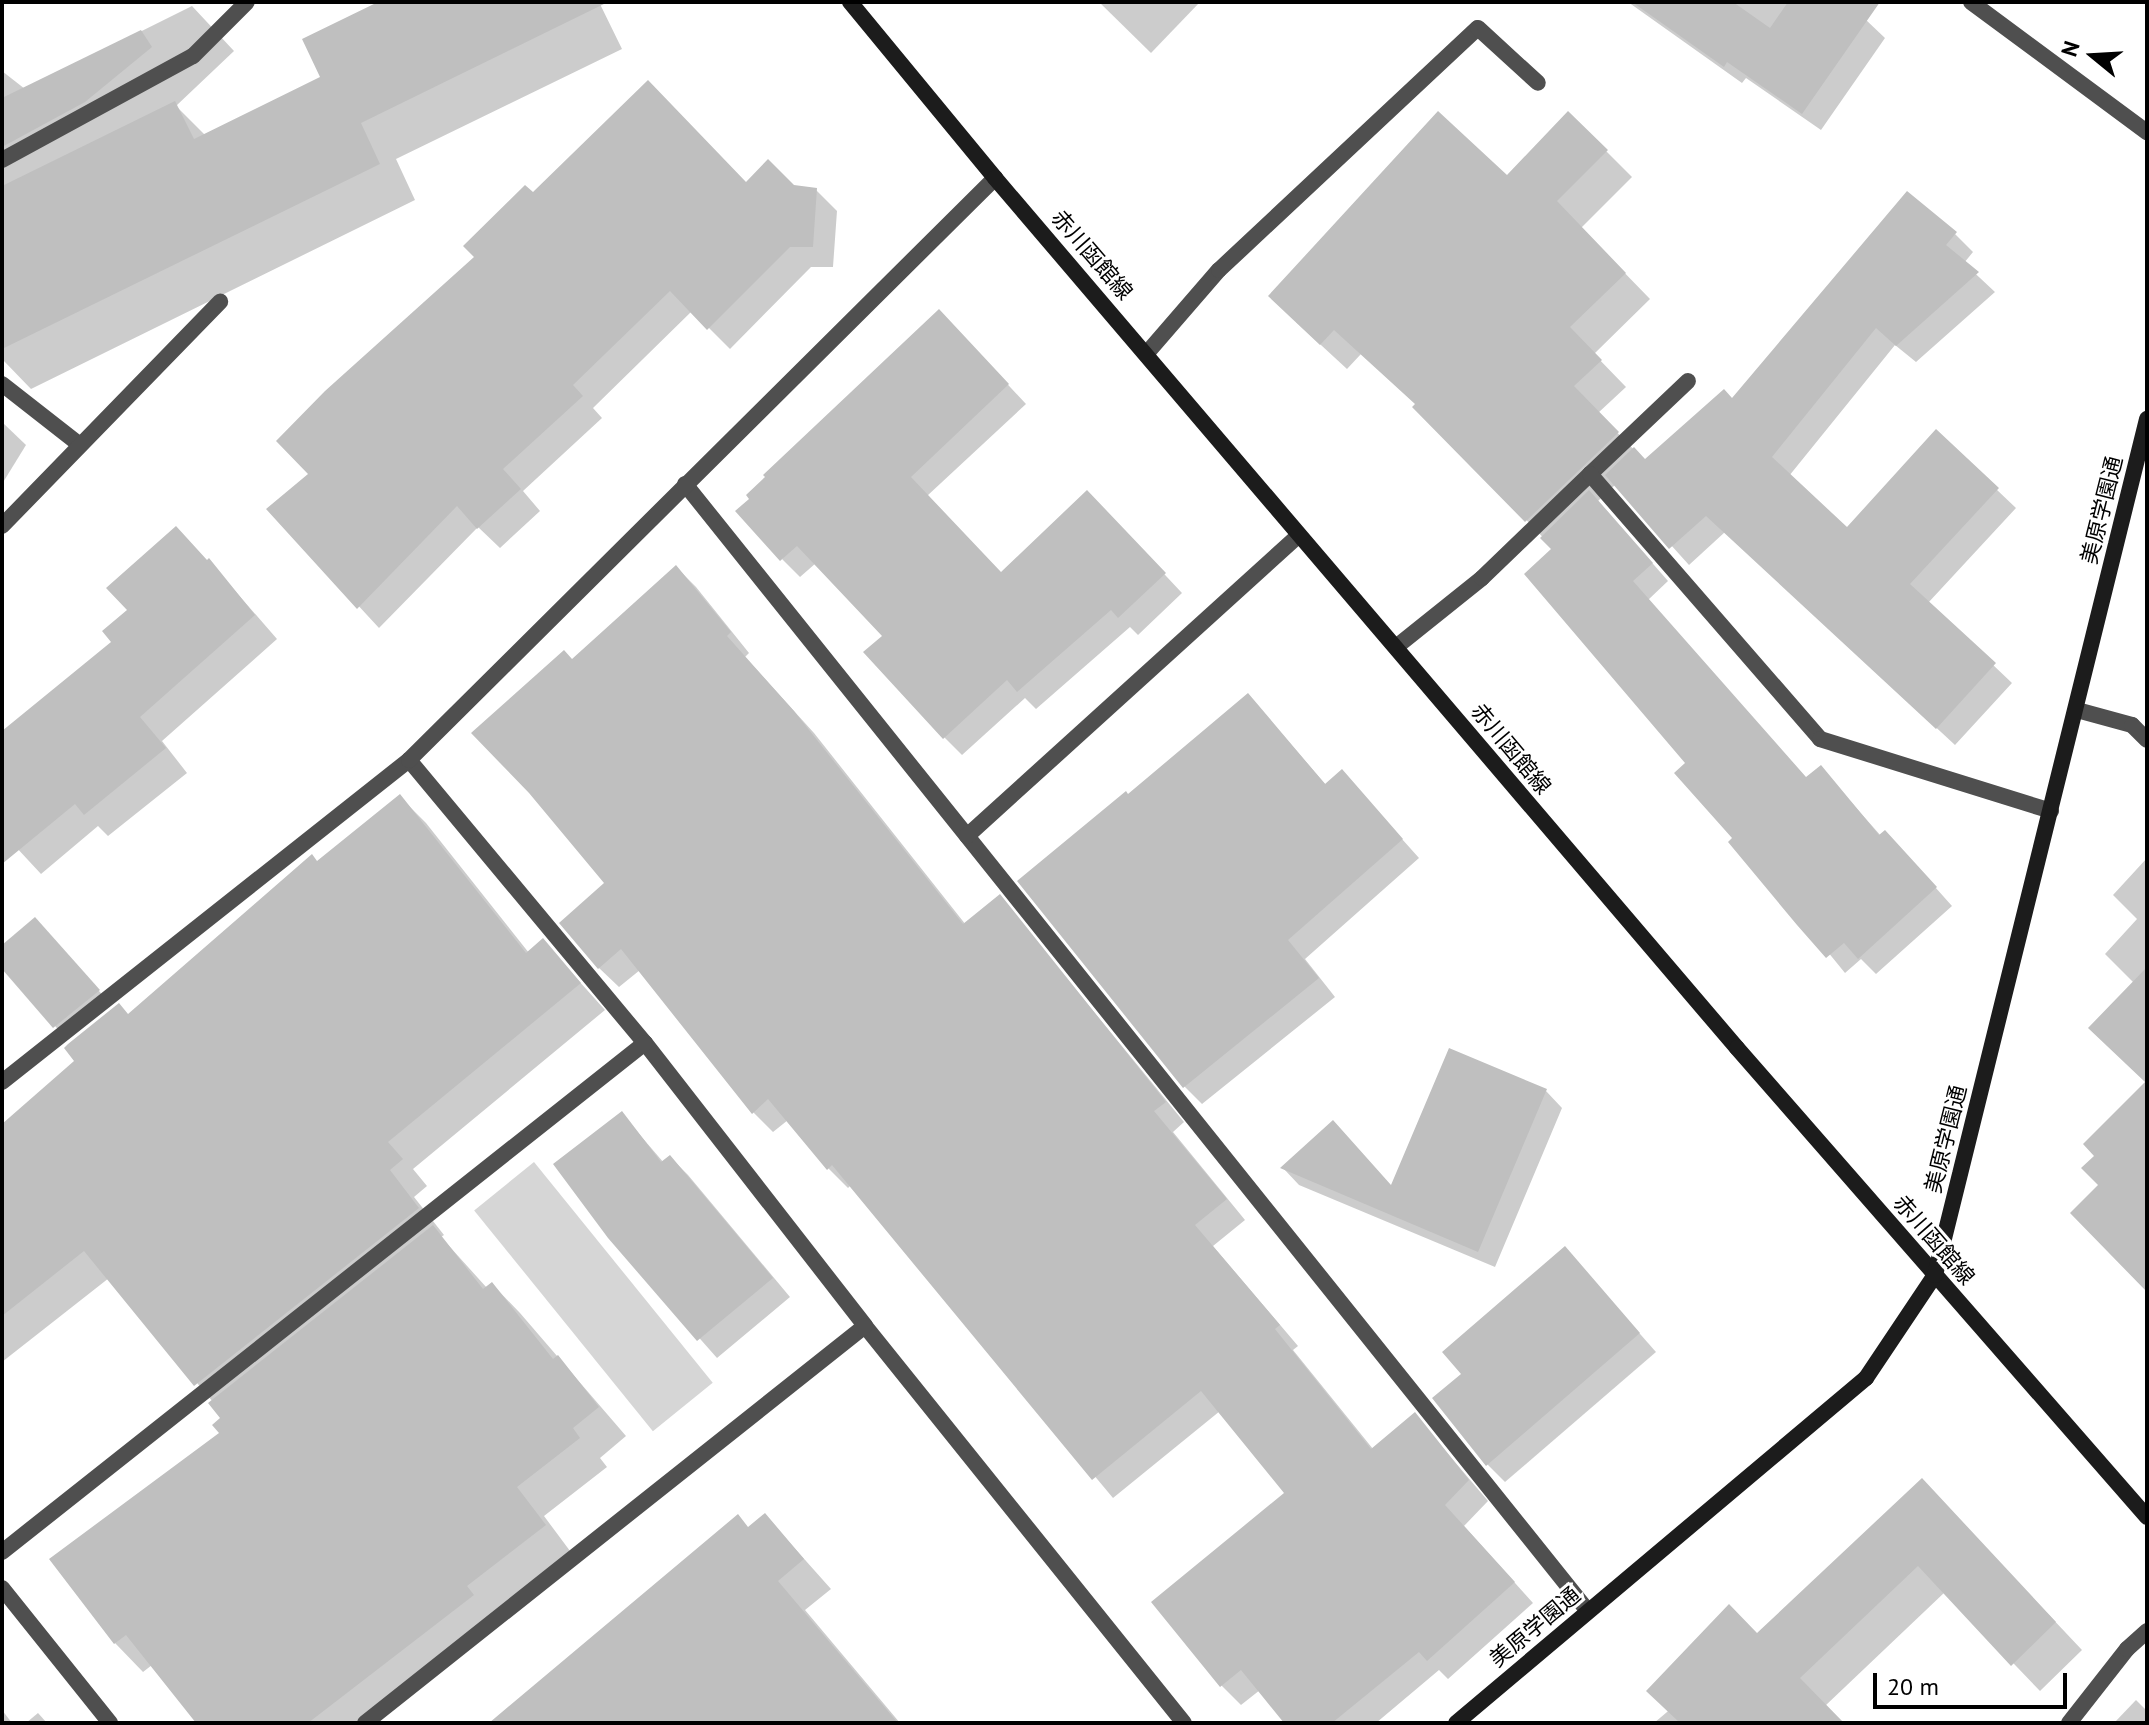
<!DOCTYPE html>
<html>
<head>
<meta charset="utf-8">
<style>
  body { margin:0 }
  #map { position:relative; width:2149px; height:1725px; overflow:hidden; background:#fff; font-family:"PT Sans","Noto Sans JP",sans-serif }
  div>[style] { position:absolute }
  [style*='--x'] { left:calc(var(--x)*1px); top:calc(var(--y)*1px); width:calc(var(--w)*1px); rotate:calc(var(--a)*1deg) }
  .green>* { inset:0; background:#d6d6d6; transform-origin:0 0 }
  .shadow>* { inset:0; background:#0003 }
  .building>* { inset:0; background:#bfbfbf }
  .lane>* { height:16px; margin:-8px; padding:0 8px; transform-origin:8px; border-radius:8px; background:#4f4f4f }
  .street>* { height:16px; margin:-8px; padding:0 8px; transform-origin:8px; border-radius:8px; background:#4f4f4f }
  .secondary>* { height:16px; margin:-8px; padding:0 8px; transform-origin:8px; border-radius:8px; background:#1c1c1c }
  span { translate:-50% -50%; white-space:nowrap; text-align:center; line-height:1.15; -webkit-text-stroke:6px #fff; paint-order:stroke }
  .street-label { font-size:22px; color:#000 }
  .frame { position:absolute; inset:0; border:4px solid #000; pointer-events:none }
  .north { position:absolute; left:2053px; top:16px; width:80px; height:80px; -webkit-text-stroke:6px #fff; paint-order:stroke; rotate:288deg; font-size:22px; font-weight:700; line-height:32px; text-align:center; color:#000 }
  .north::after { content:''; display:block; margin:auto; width:28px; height:36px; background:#000; clip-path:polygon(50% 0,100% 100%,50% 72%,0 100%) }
  .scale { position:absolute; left:1873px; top:1673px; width:194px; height:36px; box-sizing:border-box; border:4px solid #000; border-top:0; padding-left:10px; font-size:24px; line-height:28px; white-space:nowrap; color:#000; -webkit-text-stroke:6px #fff; paint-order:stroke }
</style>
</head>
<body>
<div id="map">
  <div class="green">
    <i style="left:534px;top:1162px;width:284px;height:77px;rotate:51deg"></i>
  </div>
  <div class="shadow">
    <i style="clip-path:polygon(382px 2px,599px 2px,622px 49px,396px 159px,415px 200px,31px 389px,2px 359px,2px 71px,25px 89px,192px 6px,234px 51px,176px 106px,206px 136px,323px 78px)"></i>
    <i style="clip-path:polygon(1099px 2px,1200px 2px,1151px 53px)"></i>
    <i style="clip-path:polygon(1628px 2px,1875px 2px,1865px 19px,1885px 38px,1821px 130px,1746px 78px,1742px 83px)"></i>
    <i style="clip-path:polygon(1569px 114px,1632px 177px,1581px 228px,1650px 299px,1594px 354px,1626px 387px,1598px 413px,1646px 462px,1955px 234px,1973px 252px,1964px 263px,1995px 292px,1916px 362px,1895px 345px,1789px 476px,1847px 530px,1936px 432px,2016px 508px,1928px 603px,2012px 683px,1955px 745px,1725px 532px,1689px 565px,1616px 484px,1598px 501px,1668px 581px,1648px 600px,1807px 779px,1821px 768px,1881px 836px,1902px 850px,1952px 906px,1876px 974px,1861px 959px,1845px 973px,1735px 838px,1554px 549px,1417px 405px,1361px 354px,1347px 369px,1296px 322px,1507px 178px)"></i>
    <i style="clip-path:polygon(746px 184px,816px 190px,837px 211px,833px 267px,811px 267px,730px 349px,692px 311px,593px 408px,602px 418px,523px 491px,540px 511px,500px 548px,478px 527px,379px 628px,269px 509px,311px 474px,476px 257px,533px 195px)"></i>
    <i style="clip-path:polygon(957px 330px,1026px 404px,927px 496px,1002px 575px,1105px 511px,1182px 593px,1138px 635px,1130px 627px,1036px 709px,1025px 698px,962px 755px,944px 737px,885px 636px,816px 563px,800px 577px,782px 559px)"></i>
    <i style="clip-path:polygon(2px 422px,26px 445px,2px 484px)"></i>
    <i style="clip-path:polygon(209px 561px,277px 639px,162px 741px,187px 773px,108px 836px,98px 826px,41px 874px,2px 832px,2px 734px,114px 642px,129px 610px)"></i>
    <i style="clip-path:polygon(676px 567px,696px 587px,749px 653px,745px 657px,814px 733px,966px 925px,1000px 897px,1184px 1122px,1173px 1132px,1245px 1220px,1213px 1246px,1298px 1346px,1293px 1350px,1373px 1449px,1415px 1415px,1488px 1501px,1464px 1526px,1533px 1603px,1448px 1679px,1439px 1670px,1376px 1723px,1287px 1723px,1260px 1690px,1241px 1705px,1221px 1685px,1287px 1493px,1220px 1411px,1113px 1498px,851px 1185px,848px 1188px,828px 1168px,788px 1120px,773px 1132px,753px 1112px,640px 970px,619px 987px,599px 968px,607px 884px,572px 661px)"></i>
    <i style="clip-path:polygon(1248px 695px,1327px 786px,1342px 772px,1419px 858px,1305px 959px,1335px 997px,1202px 1104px,1184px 1086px,1128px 796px)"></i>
    <i style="clip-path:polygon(400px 797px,426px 823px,529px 953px,543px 941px,605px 1010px,413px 1169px,427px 1186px,414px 1197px,444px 1235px,441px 1237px,487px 1288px,492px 1284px,520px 1313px,626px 1436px,600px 1458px,607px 1467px,544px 1516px,573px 1555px,373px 1723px,198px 1723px,152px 1665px,143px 1672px,115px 1643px,222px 1434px,223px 1419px,213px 1402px,109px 1278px,2px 1362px,2px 1126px,129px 1016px)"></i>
    <i style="clip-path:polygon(2147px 858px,2147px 1082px,2134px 983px,2105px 954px,2137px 919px,2113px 895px)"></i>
    <i style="clip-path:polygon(43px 928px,107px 1000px,63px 1035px,2px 966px,2px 948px)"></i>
    <i style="clip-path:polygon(1546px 1091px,1562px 1108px,1495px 1267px,1299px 1185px,1283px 1168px,1392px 1187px)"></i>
    <i style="clip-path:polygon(622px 1114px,664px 1163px,670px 1157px,688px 1175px,790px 1297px,717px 1358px,610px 1237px)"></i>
    <i style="clip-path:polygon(1565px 1249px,1656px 1352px,1505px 1482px,1487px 1464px,1464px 1374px)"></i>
    <i style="clip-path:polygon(1948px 1508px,2082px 1650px,2040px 1691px,1945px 1592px,1825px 1706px,1842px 1723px,1654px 1723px,1757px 1636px)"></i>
    <i style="clip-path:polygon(765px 1515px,831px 1589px,805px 1610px,900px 1723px,492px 1723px)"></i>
    <i style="clip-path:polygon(2136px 1700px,2147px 1711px,2147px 1723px,2114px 1723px)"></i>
    <i style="clip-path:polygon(2px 1710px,12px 1723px,2px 1723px)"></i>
    <i style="clip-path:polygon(38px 1713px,47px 1723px,26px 1723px)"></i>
  </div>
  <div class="building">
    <i style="clip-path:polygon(378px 2px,608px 2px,361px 123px,380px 164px,2px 349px,2px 186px,175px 101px,194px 139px,320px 77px,302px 39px)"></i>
    <i style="clip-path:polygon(1632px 2px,1733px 2px,1770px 28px,1788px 2px,1880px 2px,1802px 114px,1727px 62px,1724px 67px)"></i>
    <i style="clip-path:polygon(141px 30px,152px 47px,85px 102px,2px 147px,2px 98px)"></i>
    <i style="clip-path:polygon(648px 80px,746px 182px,768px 159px,794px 185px,817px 188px,813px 247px,790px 247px,707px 330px,670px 291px,573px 385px,583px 396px,503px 469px,521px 489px,477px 529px,457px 506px,357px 609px,266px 509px,308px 474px,276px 441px,325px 391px,474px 257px,463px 246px,525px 185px,533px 192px)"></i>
    <i style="clip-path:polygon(1438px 111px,1507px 175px,1568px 111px,1608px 150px,1557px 201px,1626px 273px,1570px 327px,1602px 360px,1574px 386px,1619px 432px,1525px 522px,1412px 407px,1415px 404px,1334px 330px,1320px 345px,1268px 296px)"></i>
    <i style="clip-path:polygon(1907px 191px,1957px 232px,1946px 245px,1979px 272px,1896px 346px,1876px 328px,1772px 457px,1847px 527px,1936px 429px,1999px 488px,1910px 584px,1996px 663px,1936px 729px,1706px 516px,1669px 549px,1605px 475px,1634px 447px,1645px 459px,1724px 389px,1732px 398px)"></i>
    <i style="clip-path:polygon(939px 309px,1009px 384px,911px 477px,1001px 572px,1087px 490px,1166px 573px,1118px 618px,1111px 610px,1017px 692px,1007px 680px,943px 739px,863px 652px,882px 636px,797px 546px,780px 561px,735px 511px,749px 499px,746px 495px,765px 477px,763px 475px)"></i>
    <i style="clip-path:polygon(1589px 490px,1653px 563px,1633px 581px,1806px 777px,1821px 765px,1879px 835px,1885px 830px,1937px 887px,1858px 959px,1844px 943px,1826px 958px,1797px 925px,1728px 842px,1732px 838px,1674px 773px,1685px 763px,1524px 574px,1551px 549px,1540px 538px)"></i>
    <i style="clip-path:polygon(176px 526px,207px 560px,209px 558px,255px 615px,140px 717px,166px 748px,84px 815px,75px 804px,2px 864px,2px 731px,111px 642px,102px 631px,127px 610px,106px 588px)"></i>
    <i style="clip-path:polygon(676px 565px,731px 632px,727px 636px,794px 711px,963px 924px,1000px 894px,1166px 1102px,1154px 1111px,1227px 1199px,1195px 1225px,1280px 1325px,1275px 1329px,1371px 1449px,1415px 1412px,1469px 1480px,1445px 1505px,1515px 1582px,1427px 1661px,1419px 1652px,1332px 1723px,1284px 1723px,1241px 1670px,1220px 1687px,1151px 1602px,1284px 1493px,1201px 1391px,1092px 1480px,832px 1165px,827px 1170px,768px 1099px,752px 1114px,621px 949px,598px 969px,559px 923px,604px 883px,529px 793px,471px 733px,564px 650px,572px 659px)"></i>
    <i style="clip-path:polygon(1248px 693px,1325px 784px,1342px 769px,1403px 839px,1288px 940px,1319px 978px,1183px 1088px,1017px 881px,1126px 791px,1128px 794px)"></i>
    <i style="clip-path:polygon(400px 794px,526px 953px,543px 938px,581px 983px,388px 1142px,403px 1159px,390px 1170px,419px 1208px,194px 1386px,84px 1251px,2px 1316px,2px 1124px,74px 1061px,64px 1048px,68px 1044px,119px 1003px,128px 1014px,312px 854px,317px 861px)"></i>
    <i style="clip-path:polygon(35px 917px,100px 990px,53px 1028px,2px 969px,2px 945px)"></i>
    <i style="clip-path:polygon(2147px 967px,2147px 1292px,2070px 1213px,2098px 1185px,2081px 1168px,2094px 1156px,2083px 1144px,2145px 1082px,2088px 1028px)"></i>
    <i style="clip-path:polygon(1449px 1048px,1547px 1089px,1478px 1252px,1280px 1168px,1333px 1120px,1391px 1185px)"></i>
    <i style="clip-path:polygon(622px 1111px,661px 1162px,670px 1155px,773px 1278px,697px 1341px,608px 1238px,553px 1164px)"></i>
    <i style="clip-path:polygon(433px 1225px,483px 1289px,492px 1282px,553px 1359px,558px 1355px,599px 1407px,573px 1428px,580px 1438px,517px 1487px,546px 1525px,467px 1586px,474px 1595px,308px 1723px,196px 1723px,126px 1635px,114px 1644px,49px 1559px,219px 1433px,212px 1425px,220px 1418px,208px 1403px)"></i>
    <i style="clip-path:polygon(1565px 1246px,1640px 1333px,1486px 1466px,1432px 1398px,1461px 1374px,1442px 1352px)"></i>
    <i style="clip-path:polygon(1922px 1478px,2056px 1622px,2011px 1666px,1918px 1566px,1800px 1678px,1844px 1723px,1680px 1723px,1646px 1691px,1729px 1604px,1757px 1633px)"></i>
    <i style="clip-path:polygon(765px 1513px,804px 1559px,778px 1581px,898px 1723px,489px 1723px,738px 1514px,748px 1527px)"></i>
  </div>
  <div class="lane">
    <i style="--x:2;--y:160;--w:217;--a:-28.6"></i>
    <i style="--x:193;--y:56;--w:76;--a:-45"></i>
    <i style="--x:1147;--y:353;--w:110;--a:-49.1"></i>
    <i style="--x:1219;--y:270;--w:354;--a:-43.1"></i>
    <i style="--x:1478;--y:28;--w:81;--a:42.5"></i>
    <i style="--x:2;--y:384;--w:99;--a:38"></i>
    <i style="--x:2;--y:526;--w:313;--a:-45.8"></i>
  </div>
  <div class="street">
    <i style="--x:1971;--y:2;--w:219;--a:36.5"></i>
    <i style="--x:1590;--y:474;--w:135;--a:-43.5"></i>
    <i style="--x:685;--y:484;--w:1444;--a:51.3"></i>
    <i style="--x:1396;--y:647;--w:110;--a:-38.7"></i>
    <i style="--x:1482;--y:578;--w:150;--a:-43.9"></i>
    <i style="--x:1590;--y:474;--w:351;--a:49"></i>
    <i style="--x:1820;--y:739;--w:242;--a:17.3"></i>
    <i style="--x:2077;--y:710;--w:57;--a:15.3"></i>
    <i style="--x:2132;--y:725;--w:21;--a:45"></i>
    <i style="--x:409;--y:760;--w:368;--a:50.2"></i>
    <i style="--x:645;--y:1043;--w:358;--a:52.1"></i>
    <i style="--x:865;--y:1326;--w:509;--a:51.22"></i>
    <i style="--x:967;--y:836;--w:448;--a:-42.2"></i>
    <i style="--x:2;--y:1082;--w:519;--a:-38.35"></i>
    <i style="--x:409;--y:760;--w:826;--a:-44.8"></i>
    <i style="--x:2;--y:1552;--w:820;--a:-38.37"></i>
    <i style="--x:2;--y:1588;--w:173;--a:51.3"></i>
    <i style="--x:365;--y:1723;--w:638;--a:-38.45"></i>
    <i style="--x:2069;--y:1723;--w:94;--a:-51.9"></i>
    <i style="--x:2127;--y:1649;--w:27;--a:-42"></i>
  </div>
  <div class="secondary">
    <i style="--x:850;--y:2;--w:228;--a:50.5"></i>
    <i style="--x:995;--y:178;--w:1143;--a:49.54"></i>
    <i style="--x:1737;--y:1048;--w:623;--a:48.84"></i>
    <i style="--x:1456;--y:1723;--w:536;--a:-40.08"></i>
    <i style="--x:1866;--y:1378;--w:124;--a:-56.2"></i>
    <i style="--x:1935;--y:1275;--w:882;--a:-76.09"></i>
  </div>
  <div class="street-label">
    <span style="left:1092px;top:255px;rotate:49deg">赤川函館線</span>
    <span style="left:2102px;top:510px;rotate:-76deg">美原学園通</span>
    <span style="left:1511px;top:749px;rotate:50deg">赤川函館線</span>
    <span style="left:1946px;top:1139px;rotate:-76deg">美原学園通</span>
    <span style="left:1934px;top:1240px;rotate:49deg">赤川函館線</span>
    <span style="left:1535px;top:1627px;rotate:-40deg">美原学園通</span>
  </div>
  <div class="frame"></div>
  <div class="north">N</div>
  <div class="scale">20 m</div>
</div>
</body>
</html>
